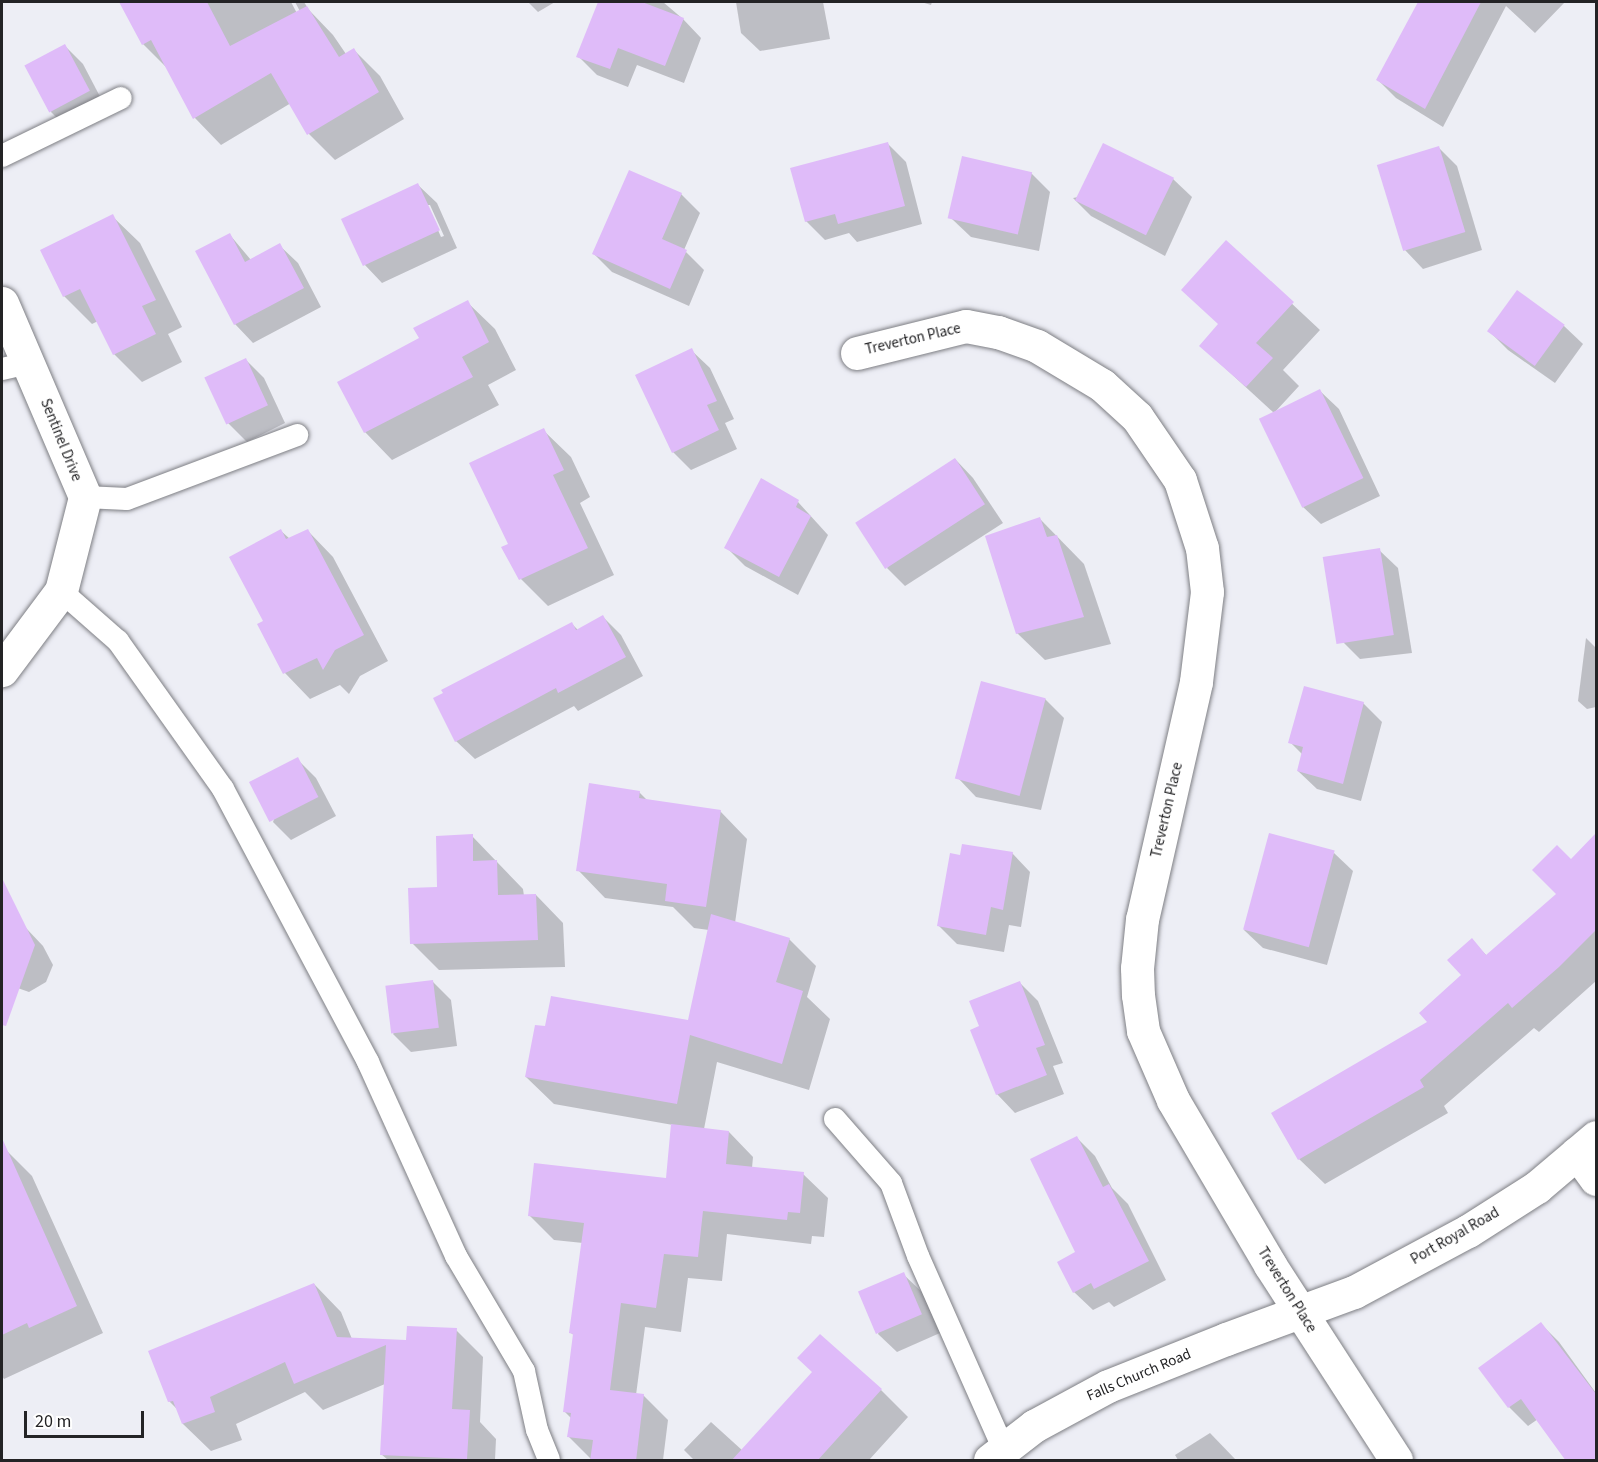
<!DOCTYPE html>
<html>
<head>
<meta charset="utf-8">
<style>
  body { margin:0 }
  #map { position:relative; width:1598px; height:1462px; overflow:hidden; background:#edeef5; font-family:"Source Sans 3",sans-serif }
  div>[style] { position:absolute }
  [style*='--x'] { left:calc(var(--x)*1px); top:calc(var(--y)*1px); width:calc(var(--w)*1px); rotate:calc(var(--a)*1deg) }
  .shadow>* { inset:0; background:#0003 }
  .building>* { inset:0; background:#dfbbf9; transform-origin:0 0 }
  .roads { filter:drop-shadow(0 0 2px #7e7f84) drop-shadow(0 0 2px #7e7f84) }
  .service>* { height:22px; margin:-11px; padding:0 11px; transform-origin:11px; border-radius:11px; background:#fff }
  .minor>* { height:33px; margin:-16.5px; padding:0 16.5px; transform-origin:16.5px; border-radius:16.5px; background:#fff }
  span { translate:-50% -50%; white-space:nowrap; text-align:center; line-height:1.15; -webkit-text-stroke:4.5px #fff; paint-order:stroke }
  .street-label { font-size:15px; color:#232325 }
  .frame { position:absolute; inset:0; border:3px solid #232325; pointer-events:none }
  .scale { position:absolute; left:24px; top:1411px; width:120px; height:27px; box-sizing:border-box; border:3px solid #232325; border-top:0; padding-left:8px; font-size:18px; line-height:21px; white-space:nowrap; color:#232325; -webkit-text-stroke:4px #fff; paint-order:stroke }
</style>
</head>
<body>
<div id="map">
  <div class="shadow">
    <i style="clip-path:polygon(121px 2px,291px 2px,300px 19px,303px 17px,295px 2px,304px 2px,309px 10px,333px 35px,346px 54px,354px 50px,380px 76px,404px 119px,335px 160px,309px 134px,291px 103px,221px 145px,195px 118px,169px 70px,143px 44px)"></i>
    <i style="clip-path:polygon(528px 2px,555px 2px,538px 12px)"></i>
    <i style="clip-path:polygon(599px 2px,663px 2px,683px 19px,701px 38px,684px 83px,637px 65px,628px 87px,597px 75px,578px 56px)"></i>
    <i style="clip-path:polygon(736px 2px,823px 2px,830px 39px,760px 51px,741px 33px)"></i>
    <i style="clip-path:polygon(921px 2px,932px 2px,931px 5px)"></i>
    <i style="clip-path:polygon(1457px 2px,1565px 2px,1535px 33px,1506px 6px,1443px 127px,1396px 98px,1378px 80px)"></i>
    <i style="clip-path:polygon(65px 46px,83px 64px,107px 110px,69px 130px,51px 112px)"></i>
    <i style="clip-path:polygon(887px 143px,906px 162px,922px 224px,857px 242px,849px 233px,825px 240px,806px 221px)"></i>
    <i style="clip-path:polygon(1439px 148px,1457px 166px,1482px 250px,1423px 269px,1405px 250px)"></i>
    <i style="clip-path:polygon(630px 172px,681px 194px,700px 213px,684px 250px,704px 270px,689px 306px,612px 272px,594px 254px)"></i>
    <i style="clip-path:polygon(1031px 173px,1050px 192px,1039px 251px,971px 237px,952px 219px)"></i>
    <i style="clip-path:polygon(1173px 179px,1192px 197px,1165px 256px,1091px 216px,1073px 198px)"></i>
    <i style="clip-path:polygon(evenodd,418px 185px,437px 203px,457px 248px,382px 283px,364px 264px,418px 185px,427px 205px,430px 205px,444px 236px,441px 237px,427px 205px)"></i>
    <i style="clip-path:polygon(112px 216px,140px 243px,182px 327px,168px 334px,182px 362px,142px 382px,114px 354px,98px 321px,92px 324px,64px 296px,42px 251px)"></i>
    <i style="clip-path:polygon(230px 235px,251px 260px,279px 245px,298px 263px,321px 307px,253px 343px,235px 324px)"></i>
    <i style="clip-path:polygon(1226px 242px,1320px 330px,1283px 370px,1299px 386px,1275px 412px,1320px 391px,1339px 409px,1380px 496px,1321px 524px,1302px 506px,1274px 413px,1201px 346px,1219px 325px)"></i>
    <i style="clip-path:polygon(1517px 292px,1564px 326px,1583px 344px,1555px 383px,1508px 350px,1489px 331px)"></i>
    <i style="clip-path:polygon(467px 302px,495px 329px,516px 370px,488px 385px,499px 405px,392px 460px,365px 432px,421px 339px)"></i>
    <i style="clip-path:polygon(691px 350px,710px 368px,734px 419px,725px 423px,737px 449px,691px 470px,673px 452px)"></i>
    <i style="clip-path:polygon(246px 360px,264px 378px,285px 423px,247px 442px,228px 423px,207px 378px)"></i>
    <i style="clip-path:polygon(543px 430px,571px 457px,590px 497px,580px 503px,614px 575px,548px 606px,521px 579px,510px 544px)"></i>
    <i style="clip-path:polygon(955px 459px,973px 478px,1003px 523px,905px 586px,887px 568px)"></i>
    <i style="clip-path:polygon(762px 480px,798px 502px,828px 535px,798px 595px,745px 566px,726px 547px)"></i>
    <i style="clip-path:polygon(1040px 519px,1084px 564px,1111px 644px,1045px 660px,1017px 633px)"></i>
    <i style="clip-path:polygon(281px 531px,290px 539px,308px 531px,333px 557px,388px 661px,360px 676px,349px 694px,340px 685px,310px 699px,285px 673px,259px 624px,265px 622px)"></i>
    <i style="clip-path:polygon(1379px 550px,1398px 568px,1412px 653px,1360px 659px,1342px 641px)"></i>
    <i style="clip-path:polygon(603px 617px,621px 635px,643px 676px,578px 711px,574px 706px,475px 759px,456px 741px,572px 624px,578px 630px)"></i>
    <i style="clip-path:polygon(1586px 638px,1596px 648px,1596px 707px,1587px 709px,1578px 701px)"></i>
    <i style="clip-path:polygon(1045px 699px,1064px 718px,1041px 810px,976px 797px,958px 778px)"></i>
    <i style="clip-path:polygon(1363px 703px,1382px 722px,1361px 801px,1317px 789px,1298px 771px,1303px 755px,1290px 742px)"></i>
    <i style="clip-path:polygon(297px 759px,316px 778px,336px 816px,291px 840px,273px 822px)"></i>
    <i style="clip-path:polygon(639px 792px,648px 801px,720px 811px,747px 839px,735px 923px,789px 939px,816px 966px,807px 997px,830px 1019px,809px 1090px,717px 1062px,704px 1129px,729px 1132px,753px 1157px,752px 1168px,803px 1174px,828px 1198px,824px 1237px,812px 1236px,811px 1244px,727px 1234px,722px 1281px,688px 1278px,681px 1332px,645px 1327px,636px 1395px,643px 1395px,668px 1420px,663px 1460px,592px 1460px,569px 1437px,571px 1418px,565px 1412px,575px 1336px,571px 1333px,583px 1243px,554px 1240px,530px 1216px,667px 1179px,673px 1125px,554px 1104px,526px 1077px,689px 1022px,709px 930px,694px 928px,673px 907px,605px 898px,578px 870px)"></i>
    <i style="clip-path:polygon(1596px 835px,1596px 981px,1539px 1032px,1534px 1028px,1444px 1106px,1448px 1113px,1325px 1184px,1299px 1159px,1429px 1022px,1463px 976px,1472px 940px,1487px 956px,1558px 894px,1571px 861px)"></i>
    <i style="clip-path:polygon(472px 836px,523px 889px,524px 896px,536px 895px,563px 923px,565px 967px,439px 970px,412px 943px,439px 888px)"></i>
    <i style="clip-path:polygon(1012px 853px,1030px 872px,1021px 927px,1009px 925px,1004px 952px,957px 944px,938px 925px,962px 857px)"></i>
    <i style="clip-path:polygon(1334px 853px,1353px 871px,1327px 965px,1263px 948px,1244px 930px)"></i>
    <i style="clip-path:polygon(7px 922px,25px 927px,43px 946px,53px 965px,46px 982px,29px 992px,12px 986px,2px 976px,2px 925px)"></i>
    <i style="clip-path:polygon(432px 981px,451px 1000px,457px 1046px,411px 1052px,393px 1034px)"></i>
    <i style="clip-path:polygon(1020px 983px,1038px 1001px,1063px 1063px,1053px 1066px,1064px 1094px,1015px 1113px,997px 1094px,981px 1027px)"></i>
    <i style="clip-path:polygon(1077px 1138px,1095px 1156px,1112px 1188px,1128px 1204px,1166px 1280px,1114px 1307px,1109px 1302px,1093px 1310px,1074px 1292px,1077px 1253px)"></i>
    <i style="clip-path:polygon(5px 1149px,32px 1176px,103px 1333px,4px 1379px,2px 1376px,2px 1319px,22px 1303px,7px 1284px,2px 1289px,2px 1150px)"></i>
    <i style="clip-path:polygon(903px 1274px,922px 1292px,940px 1333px,897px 1352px,878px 1334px)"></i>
    <i style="clip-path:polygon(314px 1284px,341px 1312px,352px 1339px,407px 1342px,456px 1330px,483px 1357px,480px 1422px,496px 1439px,495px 1460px,388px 1460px,381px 1454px,385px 1384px,323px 1410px,305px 1392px,236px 1424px,242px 1440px,211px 1451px,183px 1424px,178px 1410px,169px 1401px)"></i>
    <i style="clip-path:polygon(1541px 1324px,1559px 1342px,1596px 1393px,1596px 1460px,1577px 1460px,1538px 1419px,1528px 1426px,1509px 1407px,1480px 1368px)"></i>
    <i style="clip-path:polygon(814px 1373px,881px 1390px,908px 1417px,869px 1460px,694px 1460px,684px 1450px,711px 1422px,743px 1451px)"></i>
    <i style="clip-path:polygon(1210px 1433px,1236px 1460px,1178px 1460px,1175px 1455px)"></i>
  </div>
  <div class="building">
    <i style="clip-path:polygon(119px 2px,207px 2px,230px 46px,307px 6px,339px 57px,354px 48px,379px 92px,307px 135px,271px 73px,193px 119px,151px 40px,142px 45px)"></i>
    <i style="clip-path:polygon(598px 2px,642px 2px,684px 18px,665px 66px,618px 48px,610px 69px,576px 57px)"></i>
    <i style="clip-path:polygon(1418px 2px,1481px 2px,1425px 109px,1376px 80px)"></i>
    <i style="left:65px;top:44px;width:53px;height:46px;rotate:62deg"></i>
    <i style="clip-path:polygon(888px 142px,905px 206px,838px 224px,835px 214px,805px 222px,790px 168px)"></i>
    <i style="left:1103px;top:143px;width:79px;height:64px;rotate:26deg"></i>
    <i style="left:1439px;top:146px;width:90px;height:65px;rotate:73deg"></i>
    <i style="left:962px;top:156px;width:72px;height:64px;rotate:13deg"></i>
    <i style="clip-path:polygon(629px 170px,682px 193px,662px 239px,687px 250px,670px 289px,592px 254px)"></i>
    <i style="left:418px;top:183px;width:52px;height:85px;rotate:65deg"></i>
    <i style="clip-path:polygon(113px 214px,156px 300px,142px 306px,156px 334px,113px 355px,80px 289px,63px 297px,40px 250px)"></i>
    <i style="clip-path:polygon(230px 233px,245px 262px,280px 243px,304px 288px,234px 325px,195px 251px)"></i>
    <i style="clip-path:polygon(1226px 240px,1294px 302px,1256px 343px,1273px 358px,1246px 387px,1199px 346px,1218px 324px,1181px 290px)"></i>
    <i style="left:1517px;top:290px;width:59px;height:51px;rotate:36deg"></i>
    <i style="clip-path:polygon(468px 300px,489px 342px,462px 357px,473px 377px,364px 433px,337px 382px,419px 338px,413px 328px)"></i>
    <i style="clip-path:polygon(692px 348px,717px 401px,707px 405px,719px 430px,672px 453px,635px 375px)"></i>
    <i style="left:246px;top:358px;width:52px;height:46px;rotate:65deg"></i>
    <i style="left:1320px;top:389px;width:99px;height:68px;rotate:64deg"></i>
    <i style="clip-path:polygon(544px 428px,564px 470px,553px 475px,588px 548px,519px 580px,501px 547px,508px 544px,469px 463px)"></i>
    <i style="left:955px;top:458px;width:55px;height:119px;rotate:57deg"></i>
    <i style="clip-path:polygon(761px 478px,799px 500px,796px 507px,811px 516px,779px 577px,724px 548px)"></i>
    <i style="clip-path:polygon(1040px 517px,1047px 537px,1057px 535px,1084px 617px,1016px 634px,985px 536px)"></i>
    <i style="clip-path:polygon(281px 529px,286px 539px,308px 529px,364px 635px,335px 650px,323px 670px,317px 658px,283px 674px,257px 624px,263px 621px,229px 557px)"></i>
    <i style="left:1380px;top:548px;width:88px;height:58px;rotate:81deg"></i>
    <i style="clip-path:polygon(603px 615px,626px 657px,558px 693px,556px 688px,455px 742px,433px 698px,443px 693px,441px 690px,572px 622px,576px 630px)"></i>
    <i style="left:981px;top:681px;width:67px;height:101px;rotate:15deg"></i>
    <i style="clip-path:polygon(1304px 686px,1364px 702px,1343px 784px,1297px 771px,1303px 747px,1288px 743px)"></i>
    <i style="left:298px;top:757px;width:45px;height:55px;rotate:63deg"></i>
    <i style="clip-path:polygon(589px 783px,640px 791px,639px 798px,721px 810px,706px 907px,665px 901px,667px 884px,576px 871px)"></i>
    <i style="left:1269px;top:833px;width:68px;height:100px;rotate:15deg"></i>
    <i style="clip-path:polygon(1596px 833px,1596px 930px,1559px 967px,1512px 1008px,1508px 1003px,1420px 1080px,1424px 1087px,1298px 1160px,1271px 1113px,1427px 1022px,1419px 1013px,1461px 975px,1447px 960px,1472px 938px,1486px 955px,1556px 894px,1532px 870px,1557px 845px,1571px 859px)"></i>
    <i style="clip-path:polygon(473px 834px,473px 861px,497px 860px,498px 895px,536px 894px,538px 940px,410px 944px,408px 888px,437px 887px,436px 836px)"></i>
    <i style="clip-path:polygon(962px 844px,1013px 852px,1003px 910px,991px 907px,986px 935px,937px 926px,950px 853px,960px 855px)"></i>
    <i style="clip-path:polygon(2px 878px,35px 945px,6px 1026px,2px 1025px)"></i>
    <i style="clip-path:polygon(711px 914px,790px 938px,776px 982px,803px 991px,782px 1064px,690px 1035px,677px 1104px,525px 1077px,535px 1025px,545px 1026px,551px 996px,688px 1020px)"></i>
    <i style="left:433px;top:980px;width:48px;height:48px;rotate:83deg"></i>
    <i style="clip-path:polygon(1020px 981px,1045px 1045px,1036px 1048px,1047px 1075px,996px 1095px,970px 1030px,979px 1026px,969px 1001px)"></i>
    <i style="clip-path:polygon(671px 1124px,729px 1131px,726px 1164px,804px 1172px,800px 1213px,788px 1212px,787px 1220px,703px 1211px,698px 1257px,664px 1254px,656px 1308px,621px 1303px,610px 1390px,644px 1394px,636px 1461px,590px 1461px,593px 1440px,567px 1437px,571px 1413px,563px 1412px,573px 1334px,569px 1333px,584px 1223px,528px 1216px,534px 1163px,666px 1178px)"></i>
    <i style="clip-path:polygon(1077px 1136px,1103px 1187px,1109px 1184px,1149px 1261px,1094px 1289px,1091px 1283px,1073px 1293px,1057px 1262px,1075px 1252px,1030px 1159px)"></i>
    <i style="clip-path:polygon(2px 1138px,77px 1306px,29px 1328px,27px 1323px,2px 1335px)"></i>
    <i style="left:904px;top:1272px;width:46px;height:50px;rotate:67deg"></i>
    <i style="clip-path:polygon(314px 1283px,337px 1337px,406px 1340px,407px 1326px,457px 1328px,452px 1409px,470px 1410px,467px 1459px,380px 1455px,386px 1345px,294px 1384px,285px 1362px,210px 1397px,215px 1412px,182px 1424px,173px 1401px,168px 1402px,148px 1351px)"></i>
    <i style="clip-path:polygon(1541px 1322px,1596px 1394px,1596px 1461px,1566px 1461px,1521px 1399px,1508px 1408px,1478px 1368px)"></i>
    <i style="clip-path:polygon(820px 1334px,882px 1389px,817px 1461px,731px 1461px,812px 1372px,797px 1358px)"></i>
  </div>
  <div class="roads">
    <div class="service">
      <i style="--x:2;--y:156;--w:132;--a:-26"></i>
      <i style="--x:2;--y:369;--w:27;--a:-13"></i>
      <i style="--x:85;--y:497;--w:42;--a:2.7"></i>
      <i style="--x:127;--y:499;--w:182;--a:-20.6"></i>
      <i style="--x:61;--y:591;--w:76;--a:41.3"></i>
      <i style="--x:118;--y:641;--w:181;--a:54.6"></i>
      <i style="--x:223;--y:789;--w:309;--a:62"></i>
      <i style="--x:368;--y:1062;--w:213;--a:65.6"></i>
      <i style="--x:456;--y:1256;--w:134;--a:59.4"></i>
      <i style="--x:524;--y:1371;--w:60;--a:77.6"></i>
      <i style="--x:537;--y:1430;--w:32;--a:68"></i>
      <i style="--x:835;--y:1119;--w:85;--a:48.8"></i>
      <i style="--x:891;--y:1183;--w:78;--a:69.7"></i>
      <i style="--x:918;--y:1256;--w:212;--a:66.1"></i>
    </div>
    <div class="minor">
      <i style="--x:2;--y:303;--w:211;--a:66.8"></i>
      <i style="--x:85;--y:497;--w:97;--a:104.3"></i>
      <i style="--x:61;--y:591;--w:99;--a:126.8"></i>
      <i style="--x:857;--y:353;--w:112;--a:-13.9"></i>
      <i style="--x:966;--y:326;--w:33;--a:11"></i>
      <i style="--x:998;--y:332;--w:41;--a:19.7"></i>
      <i style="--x:1037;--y:346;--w:76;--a:31"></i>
      <i style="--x:1102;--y:385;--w:47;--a:42.4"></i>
      <i style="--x:1137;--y:417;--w:76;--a:55.7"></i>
      <i style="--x:1180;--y:480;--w:71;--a:72.1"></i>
      <i style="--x:1202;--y:548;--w:44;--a:83.5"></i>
      <i style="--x:1207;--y:592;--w:91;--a:97"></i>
      <i style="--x:1196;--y:682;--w:243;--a:102.8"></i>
      <i style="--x:1142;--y:919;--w:49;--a:95.8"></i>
      <i style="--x:1137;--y:968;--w:27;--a:88"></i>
      <i style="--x:1138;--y:995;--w:36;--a:82"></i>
      <i style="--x:1143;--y:1031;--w:75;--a:66.5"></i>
      <i style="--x:1173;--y:1100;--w:191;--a:59.5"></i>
      <i style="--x:1270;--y:1265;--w:232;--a:57.1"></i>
      <i style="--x:1577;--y:1153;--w:32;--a:54"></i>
      <i style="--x:990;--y:1460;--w:56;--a:-37.7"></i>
      <i style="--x:1034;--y:1426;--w:84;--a:-28.4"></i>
      <i style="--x:1108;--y:1386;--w:127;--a:-21.7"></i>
      <i style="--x:1226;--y:1339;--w:136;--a:-20.2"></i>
      <i style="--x:1354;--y:1292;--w:129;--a:-28.2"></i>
      <i style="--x:1468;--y:1231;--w:82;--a:-32.5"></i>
      <i style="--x:1537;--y:1187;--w:77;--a:-40.3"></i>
    </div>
  </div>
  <div class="street-label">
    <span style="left:913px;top:339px;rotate:-13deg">Treverton Place</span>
    <span style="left:61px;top:440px;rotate:68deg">Sentinel Drive</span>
    <span style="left:1167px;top:810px;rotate:-77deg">Treverton Place</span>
    <span style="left:1455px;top:1236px;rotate:-30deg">Port Royal Road</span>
    <span style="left:1287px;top:1290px;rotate:58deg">Treverton Place</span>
    <span style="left:1139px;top:1375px;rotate:-23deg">Falls Church Road</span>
  </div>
  <div class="frame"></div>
  <div class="scale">20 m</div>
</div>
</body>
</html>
